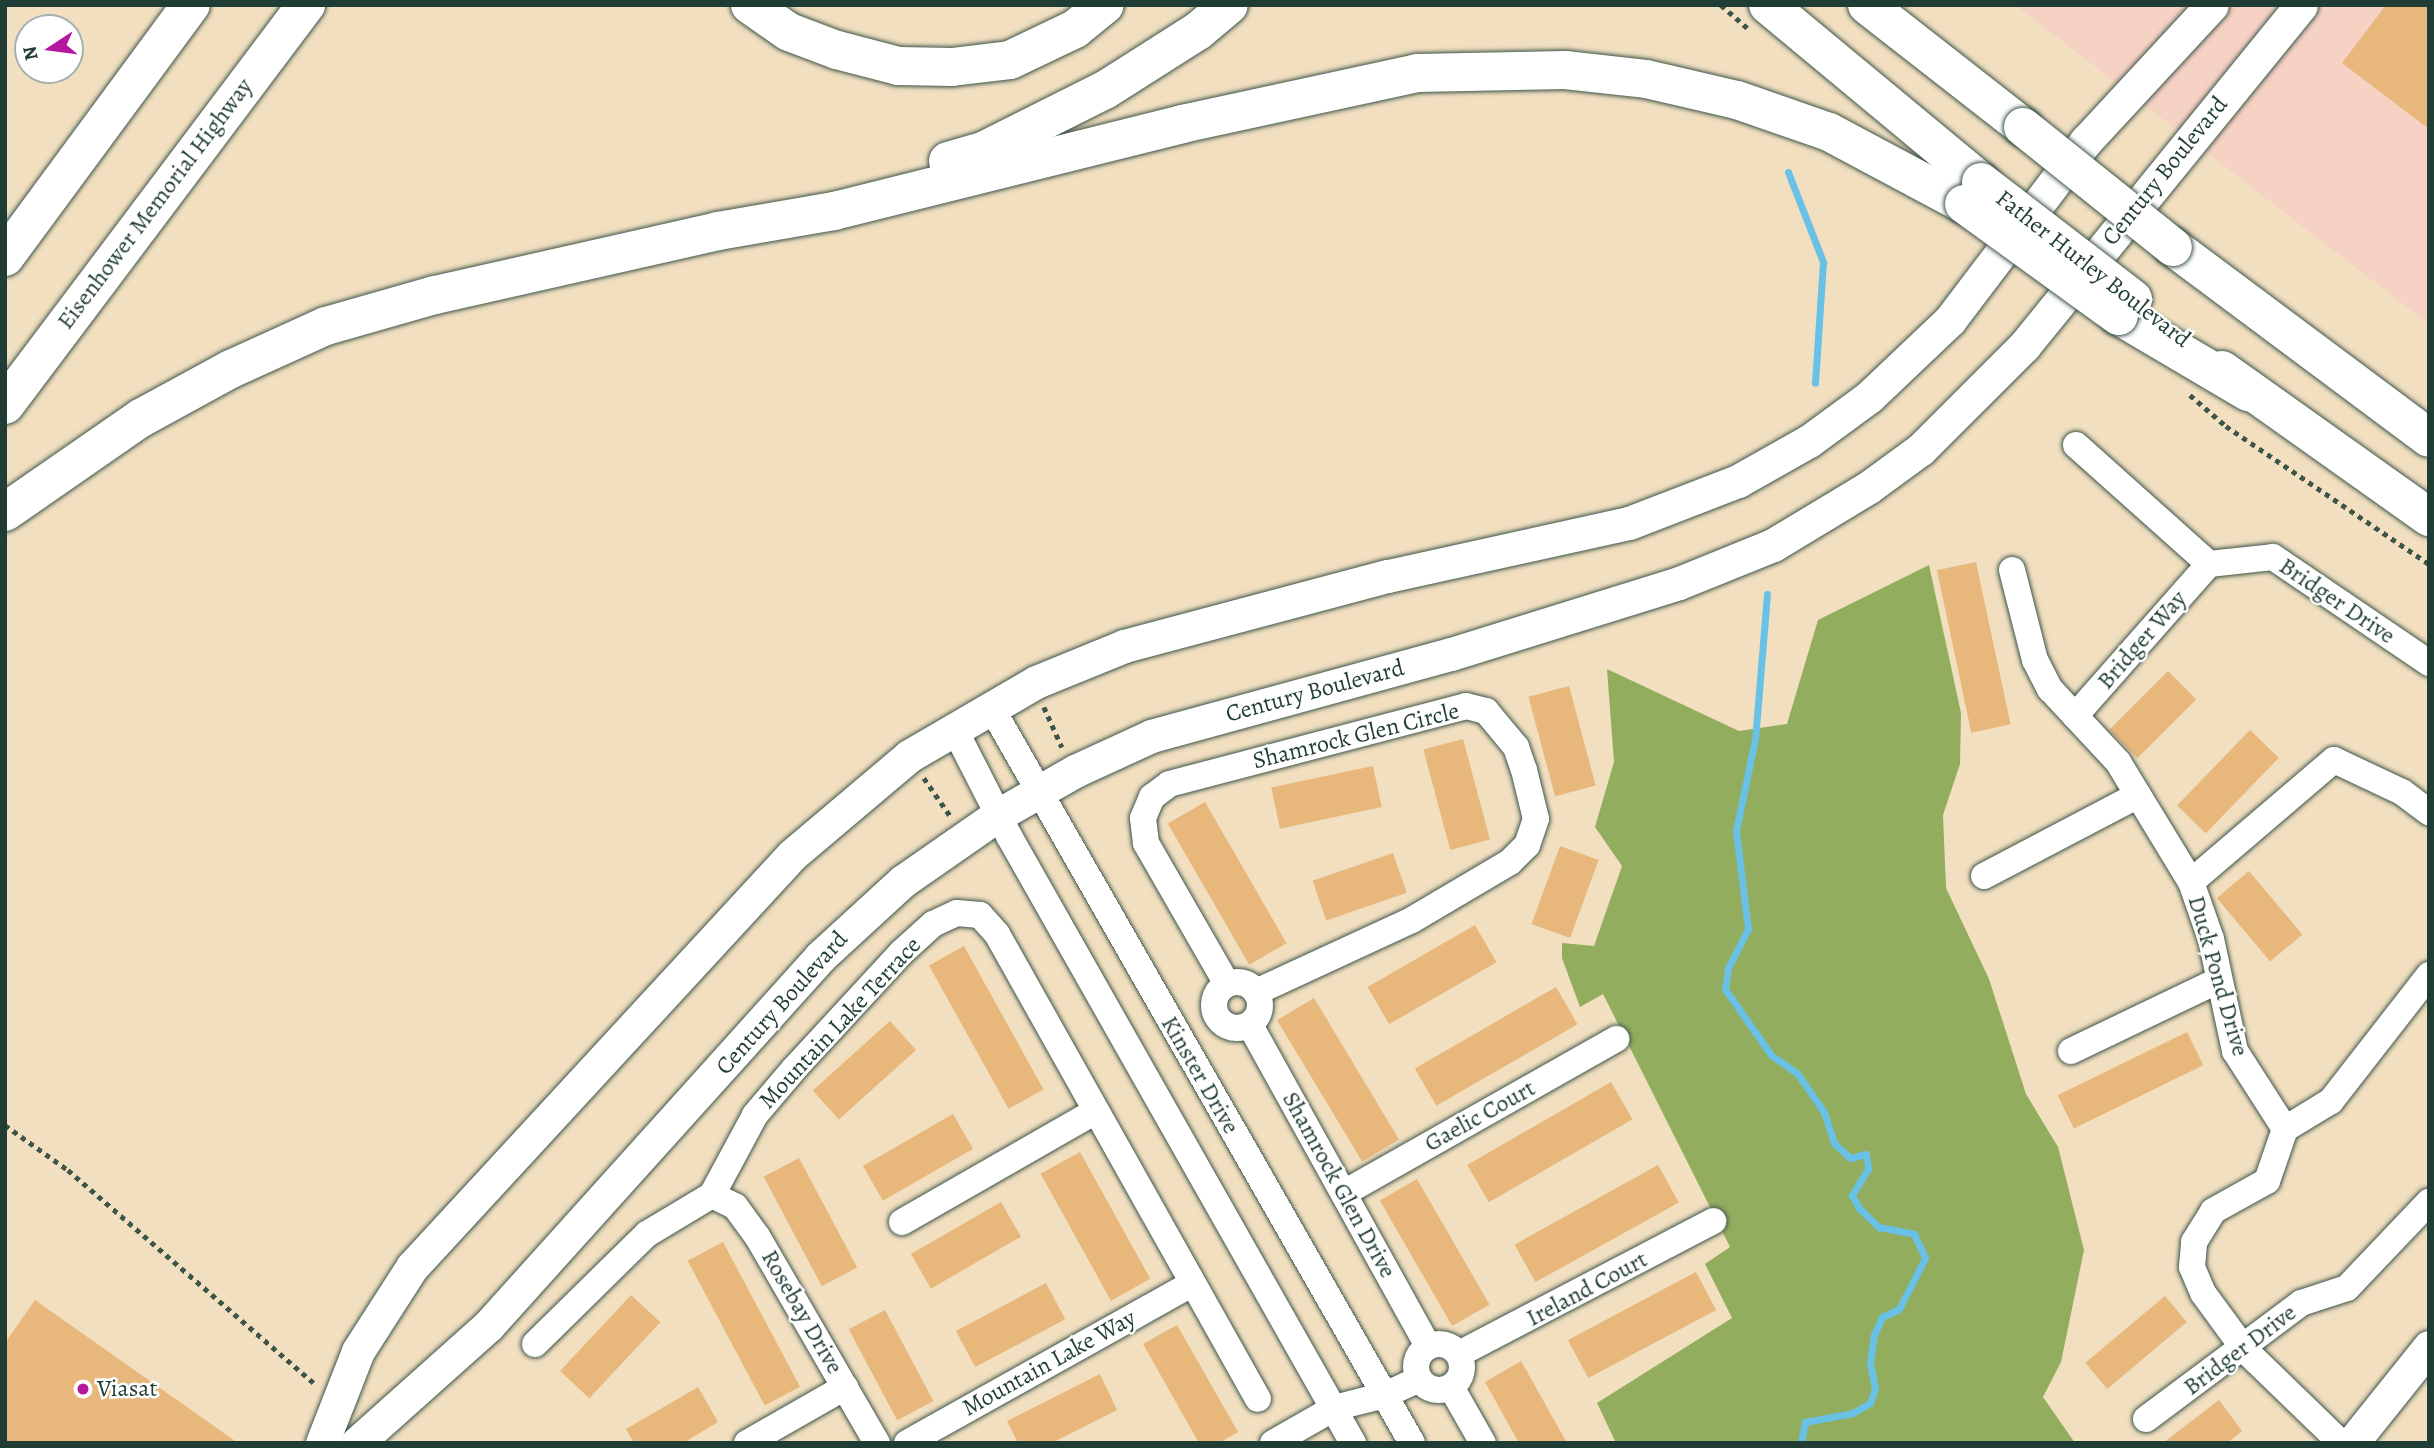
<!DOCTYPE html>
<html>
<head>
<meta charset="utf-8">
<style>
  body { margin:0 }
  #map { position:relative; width:2434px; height:1448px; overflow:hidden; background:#f1dfc0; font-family:Alegreya,serif }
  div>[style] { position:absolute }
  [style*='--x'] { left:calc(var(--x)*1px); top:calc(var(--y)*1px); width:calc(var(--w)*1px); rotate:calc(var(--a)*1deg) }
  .built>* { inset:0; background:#f6d2c4 }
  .forest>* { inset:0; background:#93ad5f }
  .stream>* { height:7px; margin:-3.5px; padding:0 3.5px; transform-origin:3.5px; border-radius:3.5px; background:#69c1e6 }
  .building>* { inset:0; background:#e7b77b; transform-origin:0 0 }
  .path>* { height:4.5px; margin-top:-2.25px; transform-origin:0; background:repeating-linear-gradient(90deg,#3e5549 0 5px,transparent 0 10px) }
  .roads { filter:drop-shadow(0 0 2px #3e5549) drop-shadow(0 0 2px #3e5549) }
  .minor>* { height:26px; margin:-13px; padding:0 13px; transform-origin:13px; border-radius:13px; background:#fff }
  .minor>.ring { margin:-13px; padding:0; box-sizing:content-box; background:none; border:26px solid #fff; border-radius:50% }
  .tertiary>* { height:33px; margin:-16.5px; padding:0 16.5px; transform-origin:16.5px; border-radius:16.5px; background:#fff }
  .secondary>* { height:38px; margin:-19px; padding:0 19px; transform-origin:19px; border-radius:19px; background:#fff }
  .motorway>* { height:38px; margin:-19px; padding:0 19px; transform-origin:19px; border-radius:19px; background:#fff }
  .bridges { filter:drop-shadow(0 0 2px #3e5549) drop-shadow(0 0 2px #3e5549) }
  .secondary-bridge>* { height:38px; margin:-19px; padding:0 19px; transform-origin:19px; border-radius:19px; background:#fff }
  .motorway-bridge>* { height:38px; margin:-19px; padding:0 19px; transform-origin:19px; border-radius:19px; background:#fff }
  .dots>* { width:19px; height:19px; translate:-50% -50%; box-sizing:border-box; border:4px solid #fff; border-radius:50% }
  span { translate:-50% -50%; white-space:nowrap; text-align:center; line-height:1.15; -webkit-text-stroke:5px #fff; paint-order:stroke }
  .street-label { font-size:24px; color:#1f3d34 }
  .poi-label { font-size:24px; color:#1f3d34 }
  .left { translate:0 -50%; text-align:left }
  .frame { position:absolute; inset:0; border:7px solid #1f3d34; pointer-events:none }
  .north { position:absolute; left:14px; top:14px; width:70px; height:70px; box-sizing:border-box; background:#fff; border:2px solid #a5b1ae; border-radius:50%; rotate:257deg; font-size:19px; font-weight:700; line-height:28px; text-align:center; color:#1f3d34 }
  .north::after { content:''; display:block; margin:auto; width:24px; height:32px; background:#b5179e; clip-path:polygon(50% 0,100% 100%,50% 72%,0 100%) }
</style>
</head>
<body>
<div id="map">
  <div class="built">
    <i style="clip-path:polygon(2015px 5px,2429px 5px,2429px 324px)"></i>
  </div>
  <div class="forest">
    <i style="clip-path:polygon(1929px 565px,1961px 713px,1960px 764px,1943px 815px,1946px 888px,1989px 979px,2026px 1094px,2058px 1147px,2084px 1250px,2061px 1362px,2043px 1397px,2075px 1443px,1616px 1443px,1597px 1403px,1732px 1318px,1705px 1264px,1730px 1247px,1603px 994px,1580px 1007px,1562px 958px,1562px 943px,1594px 946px,1622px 866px,1595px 827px,1614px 762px,1607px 669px,1739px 731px,1787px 724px,1818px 620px)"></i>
  </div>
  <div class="stream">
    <i style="--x:1788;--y:172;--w:97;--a:68.7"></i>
    <i style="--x:1823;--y:262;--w:121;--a:93.8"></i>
    <i style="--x:1767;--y:594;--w:145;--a:94.7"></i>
    <i style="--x:1755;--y:739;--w:94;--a:101.7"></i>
    <i style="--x:1736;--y:831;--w:99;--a:83"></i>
    <i style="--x:1748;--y:929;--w:44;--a:117.1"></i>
    <i style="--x:1728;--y:968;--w:21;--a:98"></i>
    <i style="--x:1725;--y:989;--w:80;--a:55.1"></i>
    <i style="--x:1771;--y:1055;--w:32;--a:35"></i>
    <i style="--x:1797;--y:1073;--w:47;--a:55.3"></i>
    <i style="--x:1824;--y:1112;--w:33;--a:72"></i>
    <i style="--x:1834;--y:1143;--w:22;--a:43"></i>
    <i style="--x:1850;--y:1158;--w:16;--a:-14"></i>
    <i style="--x:1866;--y:1154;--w:15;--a:82"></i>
    <i style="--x:1868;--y:1169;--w:31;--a:122"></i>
    <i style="--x:1852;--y:1195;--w:15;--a:62"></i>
    <i style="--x:1859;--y:1208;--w:28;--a:44"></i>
    <i style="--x:1879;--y:1227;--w:36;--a:11"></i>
    <i style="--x:1914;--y:1234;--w:26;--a:65"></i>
    <i style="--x:1925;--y:1258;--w:57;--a:117"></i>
    <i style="--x:1899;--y:1309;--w:19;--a:155"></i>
    <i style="--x:1882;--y:1317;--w:20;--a:114"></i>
    <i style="--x:1874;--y:1335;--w:28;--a:98"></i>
    <i style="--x:1870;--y:1363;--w:26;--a:79"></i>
    <i style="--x:1875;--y:1389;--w:15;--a:110"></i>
    <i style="--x:1870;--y:1403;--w:20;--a:150"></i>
    <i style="--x:1853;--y:1413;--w:49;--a:169.4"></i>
    <i style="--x:1805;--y:1422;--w:21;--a:101"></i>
  </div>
  <div class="building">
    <i style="clip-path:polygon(2386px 5px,2429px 5px,2429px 129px,2342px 63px)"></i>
    <i style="left:1976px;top:562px;width:166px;height:40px;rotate:78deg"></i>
    <i style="left:2168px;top:671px;width:40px;height:83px;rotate:45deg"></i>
    <i style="left:1569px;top:686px;width:103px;height:42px;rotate:75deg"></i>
    <i style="left:2250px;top:730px;width:40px;height:105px;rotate:44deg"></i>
    <i style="left:1463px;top:739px;width:104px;height:41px;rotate:75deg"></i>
    <i style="left:1373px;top:766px;width:42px;height:104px;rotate:78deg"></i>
    <i style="left:1205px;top:802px;width:163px;height:43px;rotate:60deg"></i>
    <i style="left:1560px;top:846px;width:41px;height:83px;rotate:20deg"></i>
    <i style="left:1393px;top:853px;width:42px;height:85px;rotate:71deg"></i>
    <i style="left:2249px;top:871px;width:83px;height:42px;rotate:50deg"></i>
    <i style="left:1475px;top:925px;width:43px;height:124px;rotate:60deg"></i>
    <i style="left:964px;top:946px;width:164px;height:40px;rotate:61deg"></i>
    <i style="left:1556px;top:987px;width:43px;height:163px;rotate:60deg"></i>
    <i style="left:1314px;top:998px;width:165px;height:43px;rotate:59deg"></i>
    <i style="left:890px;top:1021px;width:39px;height:104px;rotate:48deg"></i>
    <i style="left:2187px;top:1032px;width:37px;height:144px;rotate:64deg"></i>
    <i style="left:1611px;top:1082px;width:43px;height:166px;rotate:60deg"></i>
    <i style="left:953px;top:1114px;width:40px;height:104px;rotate:60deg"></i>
    <i style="left:1080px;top:1152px;width:145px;height:45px;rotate:61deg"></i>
    <i style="left:799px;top:1158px;width:124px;height:40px;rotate:62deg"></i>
    <i style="left:1658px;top:1165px;width:43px;height:164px;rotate:61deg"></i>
    <i style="left:1417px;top:1179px;width:145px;height:43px;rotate:60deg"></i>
    <i style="left:1001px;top:1202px;width:40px;height:104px;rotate:60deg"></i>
    <i style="left:723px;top:1242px;width:164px;height:40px;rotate:62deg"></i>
    <i style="left:1696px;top:1272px;width:43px;height:145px;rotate:62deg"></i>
    <i style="left:1046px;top:1283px;width:41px;height:102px;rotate:62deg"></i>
    <i style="left:631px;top:1295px;width:40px;height:104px;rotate:43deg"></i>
    <i style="left:2165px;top:1296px;width:34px;height:104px;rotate:50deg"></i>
    <i style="clip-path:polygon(35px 1300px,238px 1443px,5px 1443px,5px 1343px)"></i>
    <i style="left:885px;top:1310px;width:103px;height:41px;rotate:62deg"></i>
    <i style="clip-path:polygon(1177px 1325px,1238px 1432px,1219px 1443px,1199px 1443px,1143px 1344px)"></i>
    <i style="clip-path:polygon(1521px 1361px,1567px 1443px,1519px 1443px,1485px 1382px)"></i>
    <i style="clip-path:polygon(1100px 1374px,1117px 1410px,1052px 1443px,1018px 1443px,1007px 1421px)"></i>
    <i style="clip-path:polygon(698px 1387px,718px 1422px,683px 1443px,634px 1443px,626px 1429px)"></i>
    <i style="clip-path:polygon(2219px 1400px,2242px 1431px,2227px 1443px,2163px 1443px)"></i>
  </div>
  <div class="path">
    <i style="--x:1721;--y:5;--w:35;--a:41"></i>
    <i style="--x:2190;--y:395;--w:48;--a:40.7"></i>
    <i style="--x:2226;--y:426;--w:245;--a:34.2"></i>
    <i style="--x:1044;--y:707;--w:44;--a:65.8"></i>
    <i style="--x:924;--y:778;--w:47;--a:55.3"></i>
    <i style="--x:5;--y:1125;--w:77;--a:35.5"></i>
    <i style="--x:68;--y:1170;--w:328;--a:40.9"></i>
  </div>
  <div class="roads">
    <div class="minor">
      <i style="--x:2076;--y:445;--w:178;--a:41.8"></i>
      <i style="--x:2209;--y:564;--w:64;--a:-6.2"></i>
      <i style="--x:2273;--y:557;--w:189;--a:34.2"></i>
      <i style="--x:2012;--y:570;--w:93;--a:75.7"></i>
      <i style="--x:2035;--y:660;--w:33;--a:63"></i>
      <i style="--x:2050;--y:689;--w:100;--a:47"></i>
      <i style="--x:2118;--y:762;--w:140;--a:58.7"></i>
      <i style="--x:2191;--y:882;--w:60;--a:70.7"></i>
      <i style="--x:2211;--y:939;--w:115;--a:77.9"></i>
      <i style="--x:2235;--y:1051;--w:93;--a:57.3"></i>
      <i style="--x:991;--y:707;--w:848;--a:60.23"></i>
      <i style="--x:2075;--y:716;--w:203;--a:-48.6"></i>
      <i style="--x:954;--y:728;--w:121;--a:63"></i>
      <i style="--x:1009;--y:836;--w:698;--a:60.46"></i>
      <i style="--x:1984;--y:876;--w:174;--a:-27.7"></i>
      <i style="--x:2191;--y:882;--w:188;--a:-40.5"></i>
      <i style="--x:2334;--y:760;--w:75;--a:25.2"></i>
      <i style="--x:2402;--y:792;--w:34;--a:37"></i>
      <i class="ring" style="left:1214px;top:982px;width:20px;height:20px"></i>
      <i style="--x:1227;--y:984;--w:163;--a:-119.9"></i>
      <i style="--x:1146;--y:843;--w:25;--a:-97"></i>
      <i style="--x:1143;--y:818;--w:23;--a:-67"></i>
      <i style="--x:1152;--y:797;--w:21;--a:-37"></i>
      <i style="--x:1169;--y:784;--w:307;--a:-14.7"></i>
      <i style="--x:1466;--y:706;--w:21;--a:14"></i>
      <i style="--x:1486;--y:711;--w:47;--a:50.2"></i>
      <i style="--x:1516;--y:747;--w:24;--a:71"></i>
      <i style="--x:1524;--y:770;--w:50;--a:76.2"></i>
      <i style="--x:1536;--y:819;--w:28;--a:109"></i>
      <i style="--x:1527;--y:845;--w:24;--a:135"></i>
      <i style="--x:1510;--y:862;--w:114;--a:149.4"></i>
      <i style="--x:1412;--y:920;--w:172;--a:155.2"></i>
      <i style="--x:1250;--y:1025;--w:367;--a:61"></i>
      <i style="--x:2071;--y:1051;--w:162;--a:-25.6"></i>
      <i style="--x:1344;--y:1193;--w:313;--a:-29.5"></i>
      <i style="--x:712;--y:1195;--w:25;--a:26"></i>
      <i style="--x:735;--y:1206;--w:37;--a:54"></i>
      <i style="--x:757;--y:1236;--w:239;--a:59.9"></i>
      <i style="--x:902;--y:1222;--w:221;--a:-29.8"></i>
      <i class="ring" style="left:1416px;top:1344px;width:20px;height:20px"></i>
      <i style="--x:535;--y:1344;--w:157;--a:-44.5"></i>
      <i style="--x:647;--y:1234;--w:76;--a:-31"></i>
      <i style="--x:712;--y:1195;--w:91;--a:-61.7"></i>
      <i style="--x:755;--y:1115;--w:60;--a:-49.7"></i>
      <i style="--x:794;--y:1069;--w:158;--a:-47.3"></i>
      <i style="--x:901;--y:953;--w:43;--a:-42.2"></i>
      <i style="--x:933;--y:924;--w:26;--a:-25"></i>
      <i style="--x:957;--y:913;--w:23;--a:5"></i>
      <i style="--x:980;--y:915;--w:25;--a:48"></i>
      <i style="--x:997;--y:934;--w:533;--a:60.69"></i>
      <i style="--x:1459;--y:1354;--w:287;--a:-27.6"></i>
      <i style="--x:1451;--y:1387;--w:64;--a:60.3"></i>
      <i style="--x:2146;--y:1419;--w:194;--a:-36.8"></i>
      <i style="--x:2301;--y:1303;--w:48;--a:-18.1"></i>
      <i style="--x:2347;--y:1288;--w:119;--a:-46.4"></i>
      <i style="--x:747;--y:1443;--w:113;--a:-29.7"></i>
      <i style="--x:907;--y:1443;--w:325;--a:-29.2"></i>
      <i style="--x:1273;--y:1443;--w:70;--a:-29.8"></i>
      <i style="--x:1334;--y:1408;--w:53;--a:-14.3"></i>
      <i style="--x:1385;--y:1395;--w:38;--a:-25"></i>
      <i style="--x:2341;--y:1443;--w:135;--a:-135.9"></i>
      <i style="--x:2244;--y:1349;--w:69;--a:-126.2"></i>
      <i style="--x:2203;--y:1293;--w:28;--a:-113"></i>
      <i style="--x:2192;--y:1267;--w:25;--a:-85"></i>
      <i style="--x:2194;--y:1242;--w:36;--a:-58"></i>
      <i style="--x:2213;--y:1211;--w:62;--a:-29.1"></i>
      <i style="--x:2267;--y:1181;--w:55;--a:-70.9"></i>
      <i style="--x:2285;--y:1129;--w:54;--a:-31.3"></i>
      <i style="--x:2331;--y:1101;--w:160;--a:-52.1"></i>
    </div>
    <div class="tertiary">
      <i style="--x:322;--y:1443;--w:99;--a:-68.6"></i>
      <i style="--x:358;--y:1351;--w:100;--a:-57.3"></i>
      <i style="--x:412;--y:1267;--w:560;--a:-47.31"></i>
      <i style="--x:792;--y:855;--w:153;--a:-40.2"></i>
      <i style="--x:909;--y:756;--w:147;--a:-30.2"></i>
      <i style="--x:1036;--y:682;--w:95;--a:-22.2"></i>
      <i style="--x:1124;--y:646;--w:273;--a:-14.9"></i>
      <i style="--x:1388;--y:576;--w:247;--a:-12.4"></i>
      <i style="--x:1629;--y:523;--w:117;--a:-21.1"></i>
      <i style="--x:1738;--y:481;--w:81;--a:-29.4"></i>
      <i style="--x:1809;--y:441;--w:74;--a:-36.3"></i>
      <i style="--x:1869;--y:397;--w:112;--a:-43.5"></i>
      <i style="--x:1950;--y:320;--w:225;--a:-52.8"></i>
      <i style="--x:2086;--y:141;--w:185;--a:-47.2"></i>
      <i style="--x:357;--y:1443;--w:176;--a:-41.8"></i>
      <i style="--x:488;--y:1326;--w:496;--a:-48"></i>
      <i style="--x:820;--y:957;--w:113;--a:-42.5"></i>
      <i style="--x:903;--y:881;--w:116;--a:-34.8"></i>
      <i style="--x:998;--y:815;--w:89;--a:-29.7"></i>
      <i style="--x:1075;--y:771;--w:84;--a:-24.7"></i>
      <i style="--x:1151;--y:736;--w:311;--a:-15.3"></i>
      <i style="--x:1451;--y:654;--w:239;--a:-17.3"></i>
      <i style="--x:1679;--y:583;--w:101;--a:-22"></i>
      <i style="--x:1773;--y:545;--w:112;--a:-31.1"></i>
      <i style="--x:1869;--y:487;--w:64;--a:-36.2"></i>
      <i style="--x:1921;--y:449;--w:146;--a:-45"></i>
      <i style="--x:2024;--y:346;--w:439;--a:-50.9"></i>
      <i style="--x:2352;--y:1443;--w:123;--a:-51.3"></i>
    </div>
    <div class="secondary">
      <i style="--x:1768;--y:5;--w:277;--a:39.7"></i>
      <i style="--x:1867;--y:5;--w:198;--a:38"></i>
      <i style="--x:2173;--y:247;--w:319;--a:36.7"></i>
      <i style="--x:2222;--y:370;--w:254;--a:35.4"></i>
    </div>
    <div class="motorway">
      <i style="--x:750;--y:5;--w:47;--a:34.7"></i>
      <i style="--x:789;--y:32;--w:51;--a:20.6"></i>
      <i style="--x:837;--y:50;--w:63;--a:14.7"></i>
      <i style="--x:898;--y:66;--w:54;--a:1.1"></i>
      <i style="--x:952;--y:67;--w:58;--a:-6.9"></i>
      <i style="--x:1010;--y:60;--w:72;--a:-25.5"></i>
      <i style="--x:1075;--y:29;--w:38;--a:-39"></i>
      <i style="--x:948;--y:161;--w:36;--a:-16"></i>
      <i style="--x:983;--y:151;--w:136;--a:-26.6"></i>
      <i style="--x:1105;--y:90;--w:110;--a:-32.4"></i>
      <i style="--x:1198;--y:31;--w:40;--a:-40"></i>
      <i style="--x:5;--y:257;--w:313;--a:-53.6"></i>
      <i style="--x:2119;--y:316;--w:150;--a:30.5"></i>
      <i style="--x:5;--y:405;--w:501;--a:-53.04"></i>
      <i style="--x:5;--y:512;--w:165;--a:-34.7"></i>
      <i style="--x:141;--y:418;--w:102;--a:-28.6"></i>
      <i style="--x:231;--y:369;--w:104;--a:-24.4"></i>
      <i style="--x:326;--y:326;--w:113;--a:-15.9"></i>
      <i style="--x:435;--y:295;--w:290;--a:-12.7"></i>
      <i style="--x:718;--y:231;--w:118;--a:-9.8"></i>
      <i style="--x:834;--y:211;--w:359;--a:-14"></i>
      <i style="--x:1182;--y:124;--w:240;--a:-12.2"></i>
      <i style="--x:1417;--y:73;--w:148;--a:-1.2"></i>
      <i style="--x:1565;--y:70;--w:81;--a:6.3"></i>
      <i style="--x:1646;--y:79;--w:93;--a:13"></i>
      <i style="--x:1737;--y:100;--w:97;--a:19.2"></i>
      <i style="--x:1829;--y:132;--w:153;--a:28.1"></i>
    </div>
  </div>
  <div class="bridges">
    <div class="secondary-bridge">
      <i style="--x:2023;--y:127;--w:192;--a:38.7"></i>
      <i style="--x:1981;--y:182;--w:192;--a:37.6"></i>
    </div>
    <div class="motorway-bridge">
      <i style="--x:1964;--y:204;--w:191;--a:35.9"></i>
    </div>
  </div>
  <div class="dots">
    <i style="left:83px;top:1389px;background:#b5179e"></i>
  </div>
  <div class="street-label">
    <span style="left:2165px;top:171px;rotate:-51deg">Century Boulevard</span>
    <span style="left:155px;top:204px;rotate:-53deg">Eisenhower Memorial Highway</span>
    <span style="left:2093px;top:269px;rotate:38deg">Father Hurley Boulevard</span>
    <span style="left:2337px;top:601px;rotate:34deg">Bridger Drive</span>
    <span style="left:2142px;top:640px;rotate:-49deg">Bridger Way</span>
    <span style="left:1315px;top:691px;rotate:-15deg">Century Boulevard</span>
    <span style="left:1356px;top:736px;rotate:-14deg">Shamrock Glen Circle</span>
    <span style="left:2218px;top:976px;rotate:74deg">Duck Pond Drive</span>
    <span style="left:782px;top:1003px;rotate:-48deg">Century Boulevard</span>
    <span style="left:840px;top:1023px;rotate:-47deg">Mountain Lake Terrace</span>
    <span style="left:1200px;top:1075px;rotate:60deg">Kinster Drive</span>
    <span style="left:1480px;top:1116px;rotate:-29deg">Gaelic Court</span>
    <span style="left:1339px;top:1185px;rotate:61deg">Shamrock Glen Drive</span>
    <span style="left:1587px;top:1289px;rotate:-28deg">Ireland Court</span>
    <span style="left:802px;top:1312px;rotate:60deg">Rosebay Drive</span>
    <span style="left:2240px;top:1350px;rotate:-37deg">Bridger Drive</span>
    <span style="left:1049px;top:1363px;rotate:-29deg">Mountain Lake Way</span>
  </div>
  <div class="poi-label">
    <span class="left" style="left:97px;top:1389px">Viasat</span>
  </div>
  <div class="frame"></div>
  <div class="north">N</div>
</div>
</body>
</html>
